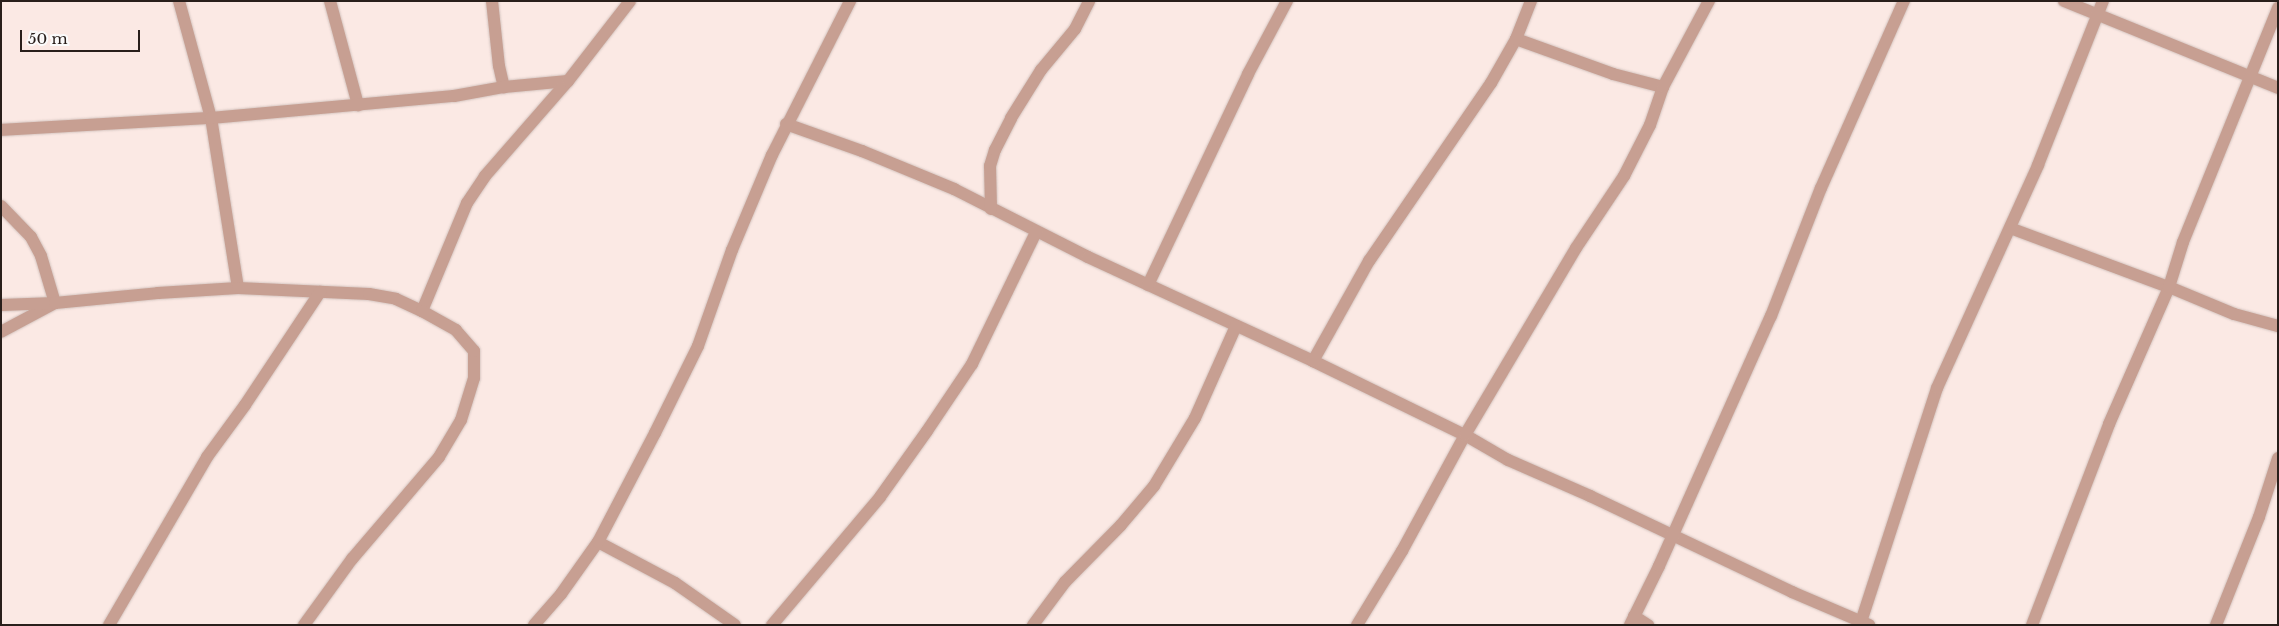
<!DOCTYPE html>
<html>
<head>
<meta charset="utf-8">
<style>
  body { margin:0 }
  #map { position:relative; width:2279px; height:626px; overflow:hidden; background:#fbe9e4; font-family:"Libre Baskerville",serif }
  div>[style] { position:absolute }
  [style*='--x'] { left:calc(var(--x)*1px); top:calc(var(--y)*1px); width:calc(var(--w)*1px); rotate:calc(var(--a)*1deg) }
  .roads { filter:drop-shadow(0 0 1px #d5c5c0) drop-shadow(0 0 1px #d5c5c0) }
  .street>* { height:12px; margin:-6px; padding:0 6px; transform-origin:6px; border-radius:6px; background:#c79f92 }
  span { translate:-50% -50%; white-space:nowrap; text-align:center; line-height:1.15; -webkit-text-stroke:5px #fbfbfb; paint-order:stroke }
  .frame { position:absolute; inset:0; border:2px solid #291f1b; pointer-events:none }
  .scale { position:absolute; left:20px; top:30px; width:120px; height:22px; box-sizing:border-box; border:2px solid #291f1b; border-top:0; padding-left:6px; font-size:15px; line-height:18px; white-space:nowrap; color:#291f1b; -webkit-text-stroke:4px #fbfbfb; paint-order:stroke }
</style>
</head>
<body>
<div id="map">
  <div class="roads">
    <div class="street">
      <i style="--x:330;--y:1;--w:108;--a:74.9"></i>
      <i style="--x:492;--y:1;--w:65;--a:83.9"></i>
      <i style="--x:499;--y:66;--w:22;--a:77"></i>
      <i style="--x:2064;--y:1;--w:231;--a:22.1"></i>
      <i style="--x:1516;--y:39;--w:103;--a:19.8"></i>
      <i style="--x:1613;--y:74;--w:52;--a:14.6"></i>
      <i style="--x:786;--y:124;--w:81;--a:19.6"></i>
      <i style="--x:862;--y:151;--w:100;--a:22.4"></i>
      <i style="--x:954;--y:189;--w:150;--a:26.9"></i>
      <i style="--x:1088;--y:257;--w:248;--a:24.8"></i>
      <i style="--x:1313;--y:361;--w:169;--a:26"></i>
      <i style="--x:1465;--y:435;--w:50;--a:30.2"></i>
      <i style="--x:1508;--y:460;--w:90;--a:23.7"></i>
      <i style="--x:1590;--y:496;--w:224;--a:25.4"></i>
      <i style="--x:1792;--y:592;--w:84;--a:23.2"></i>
      <i style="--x:1;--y:130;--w:210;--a:-3.3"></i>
      <i style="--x:211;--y:118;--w:121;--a:-105.3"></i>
      <i style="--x:1;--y:206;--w:43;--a:45.9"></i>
      <i style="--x:31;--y:237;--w:21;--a:62"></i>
      <i style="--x:41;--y:256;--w:49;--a:73.4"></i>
      <i style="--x:55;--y:303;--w:61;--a:151.8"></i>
      <i style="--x:991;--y:209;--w:43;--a:-91.3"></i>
      <i style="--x:990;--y:166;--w:17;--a:-73"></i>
      <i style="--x:995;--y:150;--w:36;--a:-63"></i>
      <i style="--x:1011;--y:118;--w:57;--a:-58"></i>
      <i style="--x:1041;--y:70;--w:53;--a:-50.3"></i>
      <i style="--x:1075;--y:29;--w:31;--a:-63"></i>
      <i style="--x:2010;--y:228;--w:170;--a:20.4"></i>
      <i style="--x:2169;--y:287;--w:70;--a:22.6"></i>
      <i style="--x:2234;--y:314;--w:46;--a:15.3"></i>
      <i style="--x:1148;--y:285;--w:233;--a:-64.6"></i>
      <i style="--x:1248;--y:74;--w:83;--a:-61.9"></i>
      <i style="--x:238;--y:288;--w:172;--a:-99"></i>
      <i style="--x:211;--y:118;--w:244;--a:-5.2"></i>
      <i style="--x:454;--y:96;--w:51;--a:-10.2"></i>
      <i style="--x:504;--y:87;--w:64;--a:-5.4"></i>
      <i style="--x:1;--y:305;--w:54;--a:-2.1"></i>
      <i style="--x:55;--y:303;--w:103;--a:-5.5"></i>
      <i style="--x:158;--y:293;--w:80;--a:-3.6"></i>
      <i style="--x:238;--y:288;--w:131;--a:2.6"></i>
      <i style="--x:369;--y:294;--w:27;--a:10"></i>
      <i style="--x:396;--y:299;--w:29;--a:25"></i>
      <i style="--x:422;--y:311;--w:117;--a:-67.4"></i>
      <i style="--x:467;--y:203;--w:32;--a:-56"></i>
      <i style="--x:485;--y:176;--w:126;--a:-48.9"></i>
      <i style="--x:568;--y:81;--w:101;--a:-52.2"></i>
      <i style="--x:1313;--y:361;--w:115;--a:-60.8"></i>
      <i style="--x:1369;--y:261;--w:216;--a:-55.6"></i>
      <i style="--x:1491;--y:83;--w:51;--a:-60.4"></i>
      <i style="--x:1516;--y:39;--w:41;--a:-68.5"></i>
      <i style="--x:598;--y:542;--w:87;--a:28"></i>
      <i style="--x:675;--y:583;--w:73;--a:35"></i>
      <i style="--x:1634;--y:616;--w:17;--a:33"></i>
      <i style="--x:109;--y:625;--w:194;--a:-59.7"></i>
      <i style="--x:207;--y:457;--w:64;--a:-53.8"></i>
      <i style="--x:245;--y:405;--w:136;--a:-56.4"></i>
      <i style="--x:304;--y:625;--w:82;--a:-54"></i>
      <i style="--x:352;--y:559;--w:134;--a:-49.5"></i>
      <i style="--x:439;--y:457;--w:43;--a:-59.3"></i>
      <i style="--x:461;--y:420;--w:44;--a:-72.8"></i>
      <i style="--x:474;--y:378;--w:27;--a:-90"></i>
      <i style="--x:474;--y:351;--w:28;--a:-131"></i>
      <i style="--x:456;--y:330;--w:39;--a:-151"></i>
      <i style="--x:534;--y:625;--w:41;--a:-48.9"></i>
      <i style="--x:561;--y:594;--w:64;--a:-54.6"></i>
      <i style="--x:598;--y:542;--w:123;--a:-62.4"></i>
      <i style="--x:655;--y:433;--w:97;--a:-63.7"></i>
      <i style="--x:698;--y:346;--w:102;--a:-70.5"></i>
      <i style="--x:732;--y:250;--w:103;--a:-67.2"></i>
      <i style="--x:772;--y:155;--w:173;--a:-63.1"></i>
      <i style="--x:772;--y:625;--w:167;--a:-49.8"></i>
      <i style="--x:880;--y:497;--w:81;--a:-54.5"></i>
      <i style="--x:927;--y:431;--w:81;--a:-56.1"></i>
      <i style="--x:972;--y:364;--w:147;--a:-64.1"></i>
      <i style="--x:1033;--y:625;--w:54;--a:-53.3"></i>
      <i style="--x:1065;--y:582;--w:80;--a:-45.5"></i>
      <i style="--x:1121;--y:525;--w:51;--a:-49.8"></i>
      <i style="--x:1154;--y:486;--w:79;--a:-58.9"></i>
      <i style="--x:1195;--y:418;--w:101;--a:-66"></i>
      <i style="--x:1357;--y:625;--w:87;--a:-58.7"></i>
      <i style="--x:1402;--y:551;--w:132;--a:-61.5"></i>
      <i style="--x:1465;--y:435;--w:217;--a:-59.3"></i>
      <i style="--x:1576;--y:248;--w:87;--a:-56.3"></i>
      <i style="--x:1624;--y:176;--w:57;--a:-63"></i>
      <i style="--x:1650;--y:125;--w:40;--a:-71.1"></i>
      <i style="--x:1663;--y:87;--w:98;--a:-61.9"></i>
      <i style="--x:1630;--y:625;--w:66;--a:-63.8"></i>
      <i style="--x:1659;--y:566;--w:274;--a:-65.9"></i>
      <i style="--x:1771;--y:316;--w:137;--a:-68.7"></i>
      <i style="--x:1821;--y:188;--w:205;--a:-66.1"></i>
      <i style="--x:1860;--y:625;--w:249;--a:-72"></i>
      <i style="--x:1937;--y:388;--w:245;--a:-65.6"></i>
      <i style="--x:2038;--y:165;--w:176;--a:-68.4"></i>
      <i style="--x:2032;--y:625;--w:215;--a:-69"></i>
      <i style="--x:2109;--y:424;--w:150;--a:-66.3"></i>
      <i style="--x:2169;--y:287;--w:47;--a:-72.7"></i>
      <i style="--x:2183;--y:242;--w:253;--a:-67.9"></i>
      <i style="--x:2216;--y:625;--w:116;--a:-68.3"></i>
      <i style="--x:2259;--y:517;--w:62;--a:-72.1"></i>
    </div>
  </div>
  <div class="frame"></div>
  <div class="scale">50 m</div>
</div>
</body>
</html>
